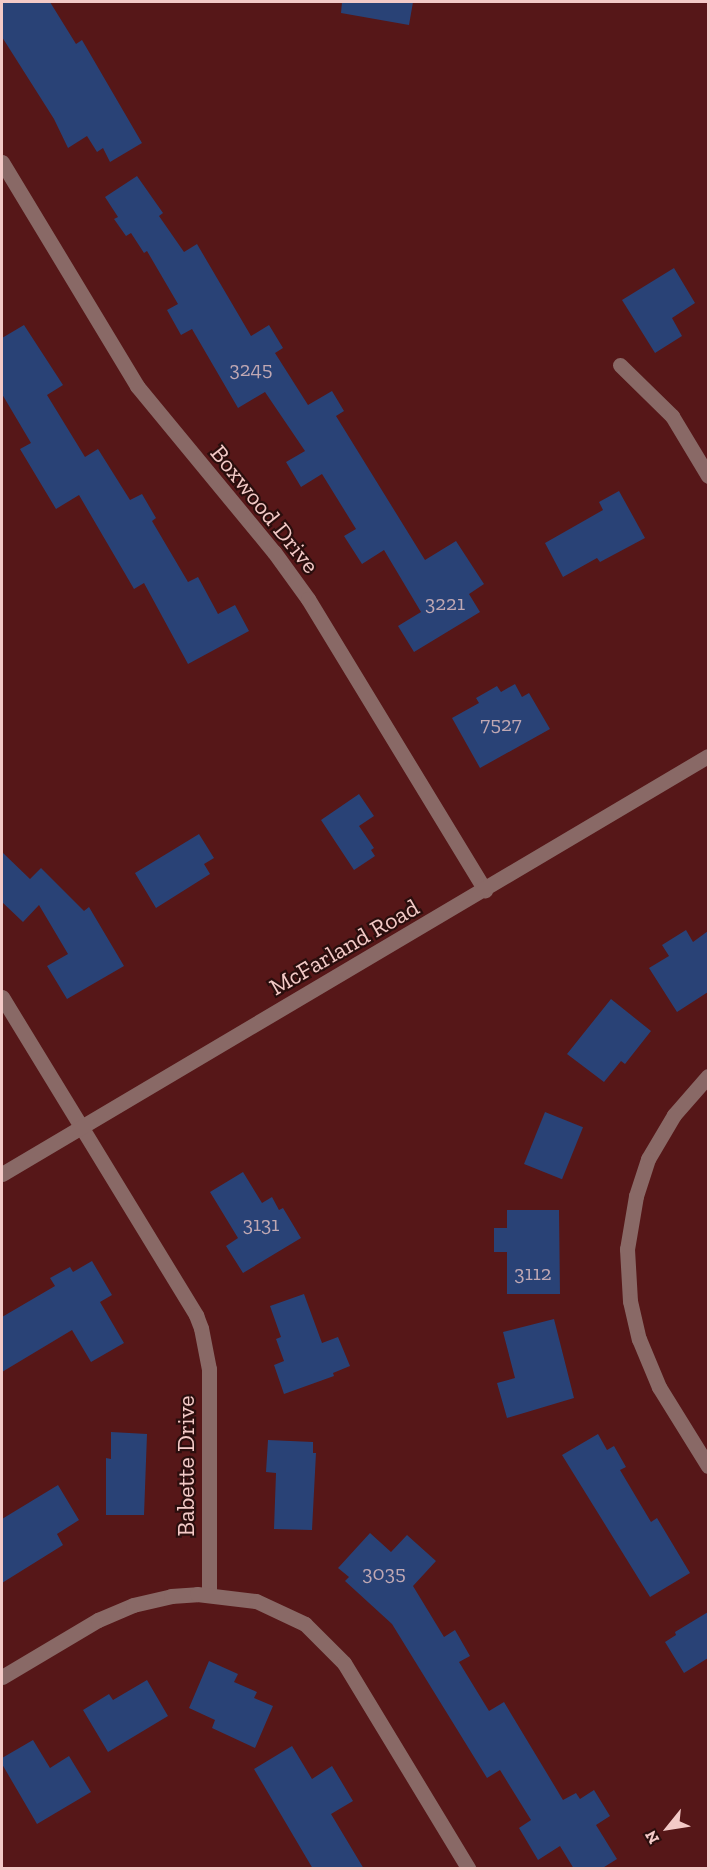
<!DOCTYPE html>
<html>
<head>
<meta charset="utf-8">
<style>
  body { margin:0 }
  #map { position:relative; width:710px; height:1870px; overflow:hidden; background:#561718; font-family:"Zilla Slab",serif }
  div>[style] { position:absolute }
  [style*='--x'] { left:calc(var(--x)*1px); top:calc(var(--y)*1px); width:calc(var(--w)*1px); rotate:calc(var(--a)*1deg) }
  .building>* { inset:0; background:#294276; transform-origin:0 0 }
  .minor>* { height:15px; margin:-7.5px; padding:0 7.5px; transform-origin:7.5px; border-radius:7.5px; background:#896966 }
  span { translate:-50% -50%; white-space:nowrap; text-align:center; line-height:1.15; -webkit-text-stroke:4.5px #2a0e0d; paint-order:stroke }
  .number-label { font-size:21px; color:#c0a8b3 }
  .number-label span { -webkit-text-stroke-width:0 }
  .street-label { font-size:24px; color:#f3cac7 }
  .frame { position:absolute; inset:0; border:3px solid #f3cac7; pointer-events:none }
  .north { position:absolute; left:638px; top:1798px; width:60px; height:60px; -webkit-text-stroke:4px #2a0e0d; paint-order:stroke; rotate:240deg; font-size:16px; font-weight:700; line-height:24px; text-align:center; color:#f3cac7 }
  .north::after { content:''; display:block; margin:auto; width:21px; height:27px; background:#f3cac7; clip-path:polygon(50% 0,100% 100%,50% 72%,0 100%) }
</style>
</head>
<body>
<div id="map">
  <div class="building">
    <i style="clip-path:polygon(2px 2px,50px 2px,76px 44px,82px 40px,142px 143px,110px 162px,103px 148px,97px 152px,87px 136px,68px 148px,54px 119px,2px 37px)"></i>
    <i style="clip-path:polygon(342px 2px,413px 2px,409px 25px,341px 13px)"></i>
    <i style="clip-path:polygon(137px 176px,163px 213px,159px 216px,184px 252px,197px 244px,251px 336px,269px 325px,283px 348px,275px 353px,308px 405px,332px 391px,344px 411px,336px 416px,425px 560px,456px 541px,484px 584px,469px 594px,480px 612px,414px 652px,398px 626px,421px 612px,384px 550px,362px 564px,344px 536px,356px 529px,322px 474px,301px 487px,286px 462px,305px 451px,265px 392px,238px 408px,192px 329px,181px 335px,167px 310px,178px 304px,147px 251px,144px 253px,131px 233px,126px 236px,114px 219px,118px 217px,105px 197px)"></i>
    <i style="clip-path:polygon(674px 268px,695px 303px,672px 318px,682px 336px,655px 353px,622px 300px)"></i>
    <i style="clip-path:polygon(24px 325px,63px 385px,47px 395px,85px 457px,98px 449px,130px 500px,142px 494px,156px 518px,152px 521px,188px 582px,198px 577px,218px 614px,235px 605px,249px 631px,188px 664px,144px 583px,134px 589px,79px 495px,56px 509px,20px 449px,31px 443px,2px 394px,2px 338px)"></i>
    <i style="clip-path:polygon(619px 491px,645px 538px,600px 562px,597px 558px,563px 577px,545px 543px,603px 510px,599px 502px)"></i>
    <i style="clip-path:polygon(515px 684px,522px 697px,529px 693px,550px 729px,480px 768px,452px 718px,479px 703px,476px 698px,497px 686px,501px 692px)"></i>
    <i style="clip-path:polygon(359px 794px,374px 816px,359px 826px,374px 848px,371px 850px,375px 856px,354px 870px,321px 820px)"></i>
    <i style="clip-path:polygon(199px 834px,214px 858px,204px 864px,210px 874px,156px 908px,135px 873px)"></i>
    <i style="clip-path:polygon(2px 852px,30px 879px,41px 868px,84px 911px,89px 907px,124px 966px,67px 999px,47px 966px,68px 954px,39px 905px,23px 922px,2px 902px)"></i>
    <i style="clip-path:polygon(686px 930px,693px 942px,708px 931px,708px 992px,677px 1012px,649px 968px,669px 956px,662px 945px)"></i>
    <i style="clip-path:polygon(611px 999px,651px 1031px,625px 1064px,621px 1061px,604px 1082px,567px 1054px)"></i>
    <i style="left:545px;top:1112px;width:41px;height:56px;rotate:22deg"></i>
    <i style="clip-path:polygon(243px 1172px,262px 1203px,272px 1197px,279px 1210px,283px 1208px,301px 1238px,243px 1273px,226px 1246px,238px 1238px,210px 1192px)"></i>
    <i style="clip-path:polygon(507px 1210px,559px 1210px,560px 1294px,507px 1294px,507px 1252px,494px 1252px,494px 1228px,507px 1228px)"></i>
    <i style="clip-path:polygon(92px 1261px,112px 1295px,100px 1302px,124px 1343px,91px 1362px,72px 1330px,2px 1372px,2px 1317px,55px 1286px,50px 1278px,70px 1267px,73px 1272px)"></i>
    <i style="clip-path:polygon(304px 1294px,322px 1343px,338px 1337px,350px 1366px,333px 1373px,334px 1376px,284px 1394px,274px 1365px,284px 1361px,276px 1339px,281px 1337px,270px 1306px)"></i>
    <i style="clip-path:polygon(554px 1319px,574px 1398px,507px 1418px,497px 1383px,515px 1378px,503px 1332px)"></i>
    <i style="clip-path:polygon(111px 1432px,147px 1434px,144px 1515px,106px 1515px,106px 1458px,111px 1459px)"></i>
    <i style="clip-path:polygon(598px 1434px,607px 1450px,614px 1446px,626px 1467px,620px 1470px,651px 1522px,657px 1518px,690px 1573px,650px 1597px,562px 1455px)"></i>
    <i style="clip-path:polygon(268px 1440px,313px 1442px,313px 1453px,316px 1453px,312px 1530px,274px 1529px,276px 1473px,266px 1472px)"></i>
    <i style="clip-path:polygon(58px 1485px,79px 1520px,57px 1534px,63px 1545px,2px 1583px,2px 1519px)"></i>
    <i style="clip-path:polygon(370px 1533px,391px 1552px,407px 1535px,436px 1561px,413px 1586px,444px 1637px,455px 1630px,470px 1656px,459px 1662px,489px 1711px,504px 1702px,563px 1800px,576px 1793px,580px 1799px,594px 1790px,610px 1816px,596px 1825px,617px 1859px,601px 1869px,574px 1869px,560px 1846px,538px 1860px,519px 1828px,531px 1820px,500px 1770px,487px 1778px,392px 1624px,345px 1581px,349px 1577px,338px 1568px)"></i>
    <i style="clip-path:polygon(708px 1612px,708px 1658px,684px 1673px,665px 1642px,676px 1635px,675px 1632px)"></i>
    <i style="clip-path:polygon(209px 1661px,238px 1674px,234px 1682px,257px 1692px,254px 1698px,273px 1706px,255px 1748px,212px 1728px,215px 1720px,189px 1708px)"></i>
    <i style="clip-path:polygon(147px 1680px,168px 1716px,108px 1752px,83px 1710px,109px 1694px,113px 1700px)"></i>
    <i style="clip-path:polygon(33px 1740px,50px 1768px,69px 1756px,91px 1792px,37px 1824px,2px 1764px,2px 1758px)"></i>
    <i style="clip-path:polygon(292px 1746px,312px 1779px,332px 1766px,353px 1801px,331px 1814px,364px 1869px,313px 1869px,254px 1769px)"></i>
  </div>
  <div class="minor">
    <i style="--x:2;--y:162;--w:262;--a:58.9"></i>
    <i style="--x:137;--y:386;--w:215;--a:50.5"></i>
    <i style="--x:274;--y:552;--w:58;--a:54.1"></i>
    <i style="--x:308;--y:599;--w:341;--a:58.7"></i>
    <i style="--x:620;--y:365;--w:73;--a:44.4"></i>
    <i style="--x:672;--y:416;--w:70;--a:59"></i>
    <i style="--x:2;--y:997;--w:373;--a:58.6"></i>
    <i style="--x:196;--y:1315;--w:14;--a:69"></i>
    <i style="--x:201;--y:1328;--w:42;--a:79"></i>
    <i style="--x:209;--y:1369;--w:226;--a:90"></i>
    <i style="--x:708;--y:1076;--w:52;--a:131.1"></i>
    <i style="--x:674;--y:1115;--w:51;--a:120.6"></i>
    <i style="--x:648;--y:1159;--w:39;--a:108"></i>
    <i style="--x:636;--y:1196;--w:54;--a:99.6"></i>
    <i style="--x:627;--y:1249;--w:52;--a:86.7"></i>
    <i style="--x:630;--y:1301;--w:39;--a:77"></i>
    <i style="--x:639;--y:1339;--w:52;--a:67.4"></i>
    <i style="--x:659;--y:1387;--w:93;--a:58.2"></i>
    <i style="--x:2;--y:1174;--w:820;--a:-30.63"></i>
    <i style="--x:2;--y:1677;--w:112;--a:-30.7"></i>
    <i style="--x:98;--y:1620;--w:38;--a:-23"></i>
    <i style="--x:133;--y:1605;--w:39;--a:-13"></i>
    <i style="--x:171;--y:1596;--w:26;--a:-4"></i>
    <i style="--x:197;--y:1594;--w:59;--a:6.8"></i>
    <i style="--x:256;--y:1601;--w:54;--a:25.1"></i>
    <i style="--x:305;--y:1624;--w:55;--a:45"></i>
    <i style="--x:344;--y:1663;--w:240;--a:58.8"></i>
  </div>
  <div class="number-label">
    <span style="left:251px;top:369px">3245</span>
    <span style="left:445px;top:603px">3221</span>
    <span style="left:501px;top:724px">7527</span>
    <span style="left:261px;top:1224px">3131</span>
    <span style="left:533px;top:1273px">3112</span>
    <span style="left:384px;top:1573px">3035</span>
  </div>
  <div class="street-label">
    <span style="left:265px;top:509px;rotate:51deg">Boxwood Drive</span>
    <span style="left:344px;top:947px;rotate:-30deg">McFarland Road</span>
    <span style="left:186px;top:1466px;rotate:-90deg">Babette Drive</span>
  </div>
  <div class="frame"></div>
  <div class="north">N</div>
</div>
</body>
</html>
